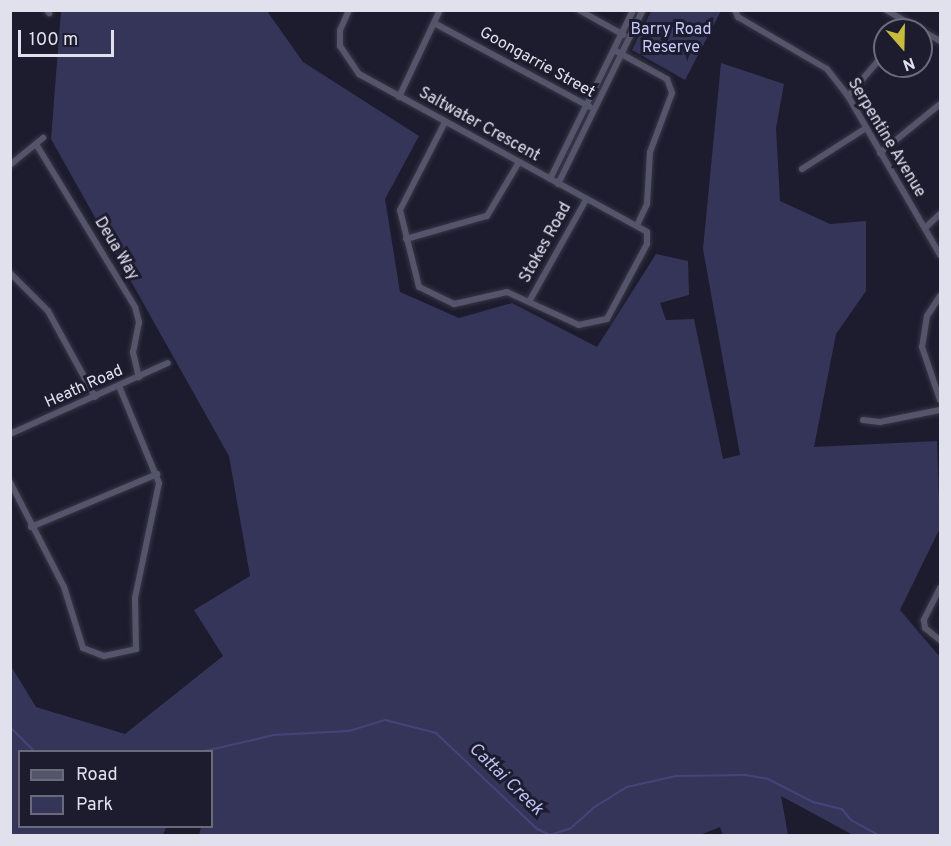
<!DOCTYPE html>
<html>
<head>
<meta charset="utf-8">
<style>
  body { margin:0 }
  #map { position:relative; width:951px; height:846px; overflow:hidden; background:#1c1c2e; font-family:Overpass,sans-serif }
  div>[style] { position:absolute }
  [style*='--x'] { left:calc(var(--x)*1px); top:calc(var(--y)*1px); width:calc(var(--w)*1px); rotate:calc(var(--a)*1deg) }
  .green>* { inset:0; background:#353559 }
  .stream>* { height:2px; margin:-1px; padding:0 1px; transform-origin:1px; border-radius:1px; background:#45447a }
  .roads { filter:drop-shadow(0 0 2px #373645) drop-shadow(0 0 2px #373645) }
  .minor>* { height:6px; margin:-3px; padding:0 3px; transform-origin:3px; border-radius:3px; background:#54556a }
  span { translate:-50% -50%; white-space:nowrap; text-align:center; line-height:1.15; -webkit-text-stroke:6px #1c1c2e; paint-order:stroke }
  .park-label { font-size:16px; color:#c7c9fc }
  .street-label { font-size:16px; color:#e0e1ed }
  .water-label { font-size:18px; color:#bdbff2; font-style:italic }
  .frame { position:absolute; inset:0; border:12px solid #e0e1ed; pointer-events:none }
  .legend { position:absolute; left:18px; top:750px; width:195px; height:78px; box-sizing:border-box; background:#1c1c2e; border:2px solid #6a6b7a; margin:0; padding:8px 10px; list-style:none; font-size:18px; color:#e0e1ed }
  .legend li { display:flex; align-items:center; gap:12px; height:30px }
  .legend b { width:30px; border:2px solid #6a6b7a }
  .north { position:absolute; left:873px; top:18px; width:60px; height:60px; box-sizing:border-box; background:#1c1c2e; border:2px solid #6a6b7a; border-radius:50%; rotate:160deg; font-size:16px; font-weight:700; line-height:24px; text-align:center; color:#e0e1ed }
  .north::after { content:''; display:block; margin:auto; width:21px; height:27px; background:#c9bb3b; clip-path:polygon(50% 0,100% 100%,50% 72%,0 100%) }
  .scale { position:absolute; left:18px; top:30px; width:96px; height:27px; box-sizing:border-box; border:3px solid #e0e1ed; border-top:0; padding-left:8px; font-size:18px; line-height:21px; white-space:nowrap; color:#e0e1ed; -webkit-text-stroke:4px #1c1c2e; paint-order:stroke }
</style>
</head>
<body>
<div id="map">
  <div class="green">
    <i style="clip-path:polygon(61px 11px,267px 11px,303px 62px,419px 136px,385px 199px,400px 292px,459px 318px,512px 303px,597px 347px,656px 254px,688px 261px,689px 295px,660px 303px,666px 320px,694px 319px,723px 459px,740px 455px,703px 249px,721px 63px,784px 84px,776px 128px,780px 201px,830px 224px,866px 221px,866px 291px,836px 334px,814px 447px,937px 441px,940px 528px,900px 610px,940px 657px,940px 835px,853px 835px,781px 796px,788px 835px,723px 835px,720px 827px,697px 836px,199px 835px,201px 827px,212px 826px,212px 752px,20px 752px,20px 826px,166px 827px,163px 835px,11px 835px,11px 666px,36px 707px,125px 734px,223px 656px,194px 610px,250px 576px,229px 456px,51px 139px)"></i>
    <i style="clip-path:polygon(651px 11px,721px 11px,685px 80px,632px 50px)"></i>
  </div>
  <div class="stream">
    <i style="--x:10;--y:727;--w:35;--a:45"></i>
    <i style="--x:200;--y:752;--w:76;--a:-12.9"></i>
    <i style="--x:274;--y:735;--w:75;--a:-3.1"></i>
    <i style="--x:349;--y:731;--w:38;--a:-17"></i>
    <i style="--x:385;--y:720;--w:53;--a:14.3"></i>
    <i style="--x:436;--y:733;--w:139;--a:43.5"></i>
    <i style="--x:537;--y:829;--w:14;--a:25"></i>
    <i style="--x:550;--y:835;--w:22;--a:-18"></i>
    <i style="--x:571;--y:828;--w:30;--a:-42"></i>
    <i style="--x:593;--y:808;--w:40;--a:-32"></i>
    <i style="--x:627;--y:787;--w:50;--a:-12.7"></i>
    <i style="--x:676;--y:776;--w:70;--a:-0.8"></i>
    <i style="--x:746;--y:775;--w:22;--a:10"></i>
    <i style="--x:768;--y:779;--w:51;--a:27.1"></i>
    <i style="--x:813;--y:802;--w:30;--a:14"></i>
    <i style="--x:842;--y:809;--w:14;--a:51"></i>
    <i style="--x:851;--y:820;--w:33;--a:29"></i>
  </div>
  <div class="roads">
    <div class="minor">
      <i style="--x:47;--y:10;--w:4;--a:56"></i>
      <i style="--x:349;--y:10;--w:22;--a:114"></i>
      <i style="--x:340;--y:30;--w:16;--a:90"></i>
      <i style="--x:340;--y:46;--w:34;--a:56"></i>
      <i style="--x:359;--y:74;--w:328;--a:28.7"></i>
      <i style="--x:647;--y:232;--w:12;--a:90"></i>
      <i style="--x:647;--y:244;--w:85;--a:118.1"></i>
      <i style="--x:607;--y:319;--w:29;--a:168"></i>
      <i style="--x:579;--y:325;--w:79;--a:-155.4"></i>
      <i style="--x:507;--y:292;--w:54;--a:167.2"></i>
      <i style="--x:454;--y:304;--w:39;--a:-154"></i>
      <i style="--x:419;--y:287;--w:79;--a:-103.9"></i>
      <i style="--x:400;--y:210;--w:99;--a:-62.9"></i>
      <i style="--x:579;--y:10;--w:51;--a:29.1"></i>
      <i style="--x:735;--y:10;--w:8;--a:67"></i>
      <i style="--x:738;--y:17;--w:103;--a:30.3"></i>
      <i style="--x:827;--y:69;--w:34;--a:52"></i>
      <i style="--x:848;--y:96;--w:184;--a:59.9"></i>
      <i style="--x:886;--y:10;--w:40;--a:29.7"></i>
      <i style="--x:434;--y:23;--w:177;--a:28.3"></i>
      <i style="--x:921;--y:30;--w:22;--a:30"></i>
      <i style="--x:614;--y:50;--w:60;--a:28.7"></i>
      <i style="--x:667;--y:79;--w:15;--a:70"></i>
      <i style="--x:672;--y:93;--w:63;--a:110.4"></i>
      <i style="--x:650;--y:152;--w:52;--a:93.3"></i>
      <i style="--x:647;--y:204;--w:23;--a:115"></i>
      <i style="--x:848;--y:96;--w:57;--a:-49.3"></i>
      <i style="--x:399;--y:97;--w:96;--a:-64.8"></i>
      <i style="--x:36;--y:144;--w:191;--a:58.7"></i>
      <i style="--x:135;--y:307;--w:16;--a:75"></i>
      <i style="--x:139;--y:322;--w:31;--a:101"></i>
      <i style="--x:133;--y:352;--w:26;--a:77"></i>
      <i style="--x:880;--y:153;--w:77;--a:-39.2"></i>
      <i style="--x:10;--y:165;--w:43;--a:-39.3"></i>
      <i style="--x:802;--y:169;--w:76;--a:-32.6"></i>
      <i style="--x:550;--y:179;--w:188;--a:-63.8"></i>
      <i style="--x:558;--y:184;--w:194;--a:-64"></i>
      <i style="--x:925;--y:228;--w:21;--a:-43"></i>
      <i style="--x:406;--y:239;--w:84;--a:-15.9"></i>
      <i style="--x:487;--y:216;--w:63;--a:-59.3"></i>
      <i style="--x:10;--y:273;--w:54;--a:45"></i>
      <i style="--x:48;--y:311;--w:98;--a:61.3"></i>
      <i style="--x:940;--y:296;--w:24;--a:123"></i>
      <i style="--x:927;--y:316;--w:31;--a:99"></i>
      <i style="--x:922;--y:347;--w:56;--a:71.2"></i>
      <i style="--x:530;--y:300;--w:115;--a:-60.8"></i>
      <i style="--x:863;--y:420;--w:17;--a:7"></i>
      <i style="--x:880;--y:422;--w:61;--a:-11.3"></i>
      <i style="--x:10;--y:434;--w:173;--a:-24.2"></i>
      <i style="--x:10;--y:482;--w:118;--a:62.8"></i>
      <i style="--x:64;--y:587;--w:64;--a:72.7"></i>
      <i style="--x:83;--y:648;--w:22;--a:21"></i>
      <i style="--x:104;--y:656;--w:33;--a:-12"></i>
      <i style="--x:136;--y:649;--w:51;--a:-91.1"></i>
      <i style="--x:135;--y:598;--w:117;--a:-78.2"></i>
      <i style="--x:159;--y:483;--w:105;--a:-112.4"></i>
      <i style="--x:31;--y:527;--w:137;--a:-22.8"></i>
      <i style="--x:940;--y:588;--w:36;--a:117"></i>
      <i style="--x:924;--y:620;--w:8;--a:83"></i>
      <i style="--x:925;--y:628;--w:19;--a:39"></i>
    </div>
  </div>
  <div class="park-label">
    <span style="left:671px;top:39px">Barry Road<br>Reserve</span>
  </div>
  <div class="street-label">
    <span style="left:537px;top:63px;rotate:29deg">Goongarrie Street</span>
    <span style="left:479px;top:125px;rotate:29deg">Saltwater Crescent</span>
    <span style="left:886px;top:138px;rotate:59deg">Serpentine Avenue</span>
    <span style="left:546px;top:243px;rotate:-61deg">Stokes Road</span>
    <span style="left:116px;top:249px;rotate:59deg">Deua Way</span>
    <span style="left:84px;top:387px;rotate:-24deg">Heath Road</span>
  </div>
  <div class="water-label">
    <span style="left:505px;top:780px;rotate:44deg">Cattai Creek</span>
  </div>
  <div class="frame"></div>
  <ul class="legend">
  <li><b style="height:8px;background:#54556a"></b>Road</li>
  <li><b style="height:16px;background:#353559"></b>Park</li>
  </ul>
  <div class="north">N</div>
  <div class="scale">100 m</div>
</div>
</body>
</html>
